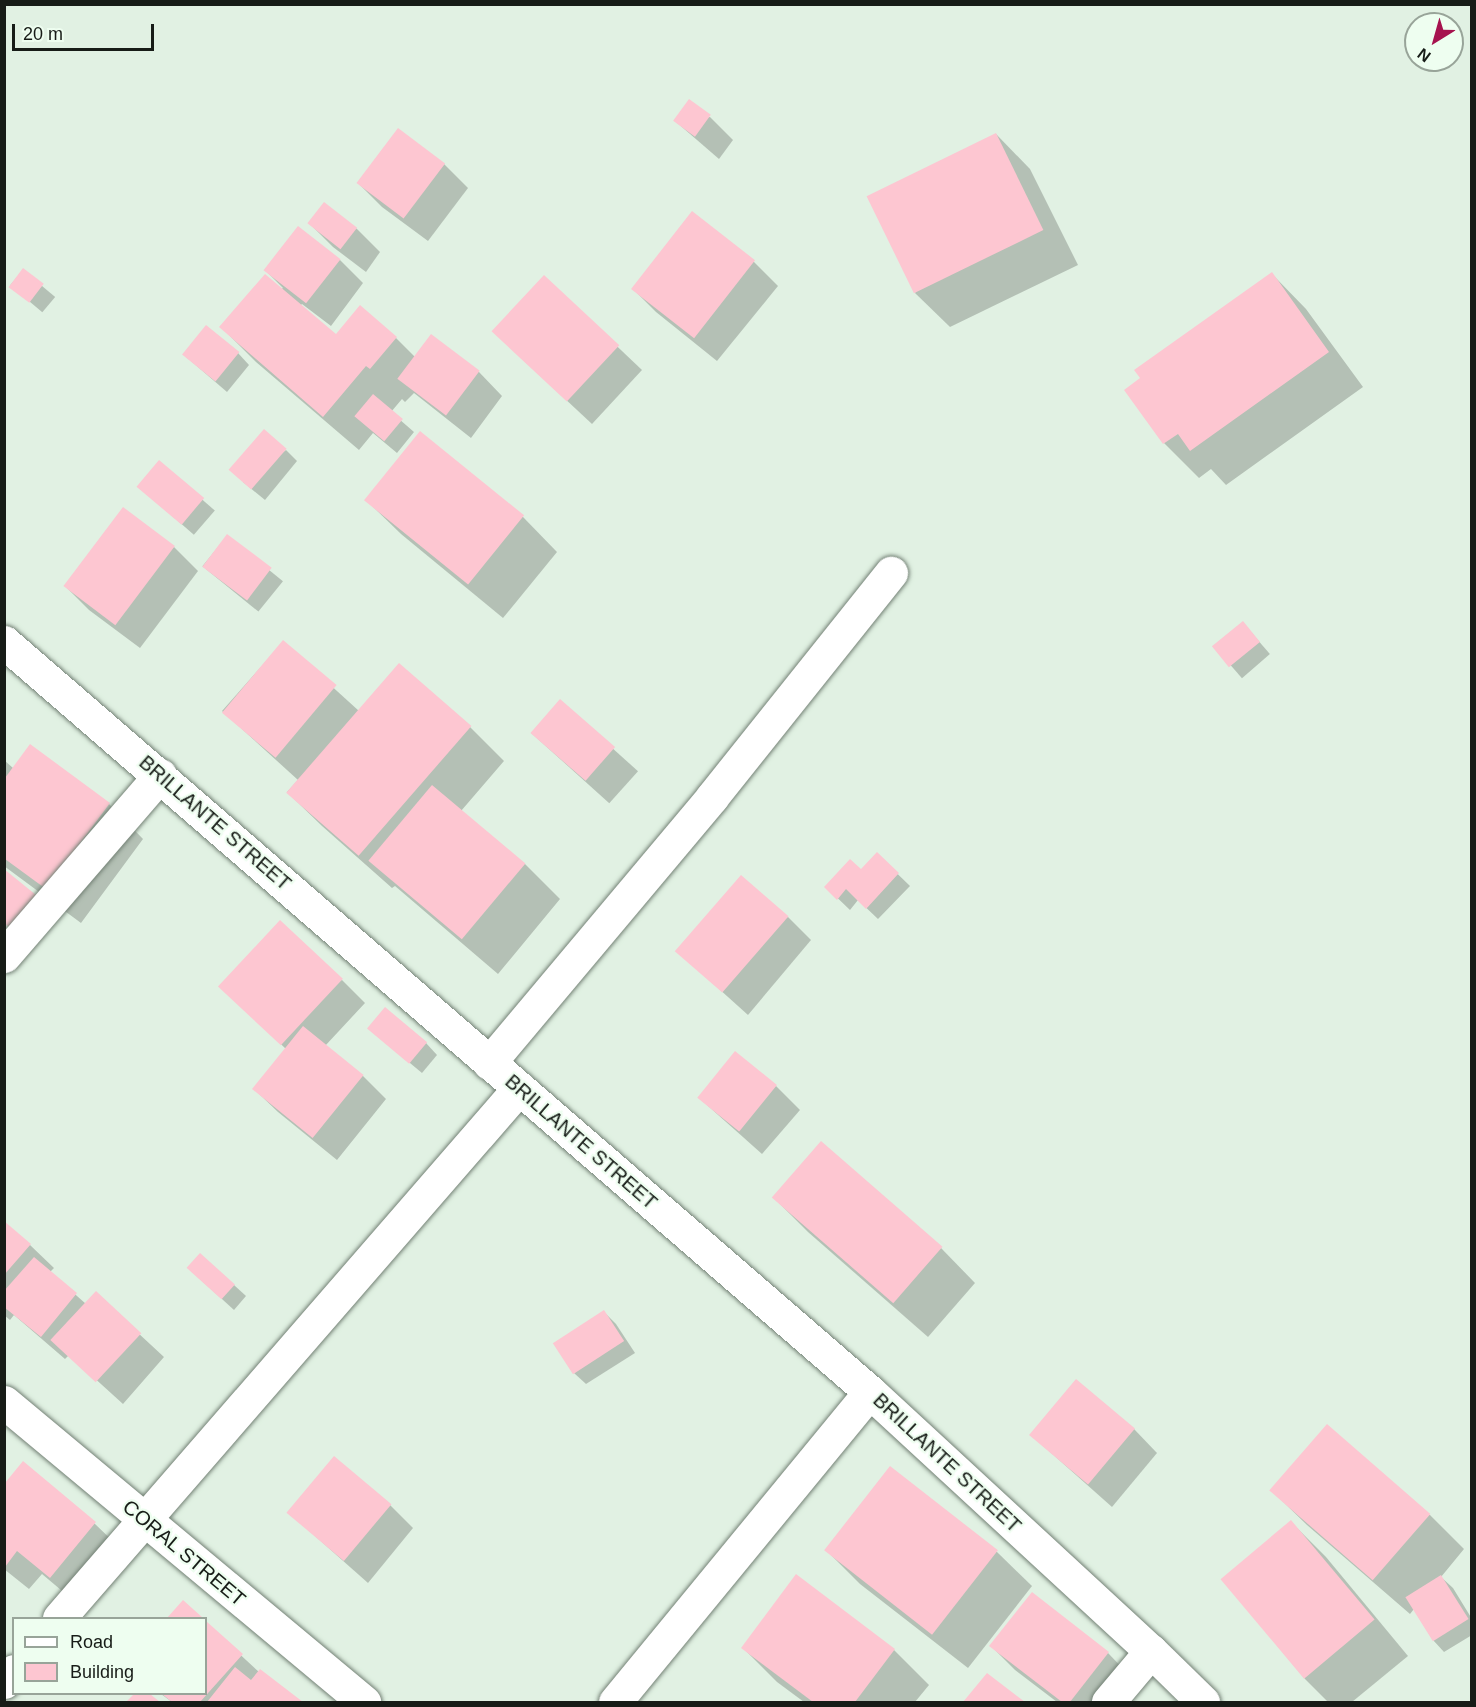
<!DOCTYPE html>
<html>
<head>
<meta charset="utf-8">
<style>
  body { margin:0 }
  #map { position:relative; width:1476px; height:1707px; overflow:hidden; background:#e1f1e3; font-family:Arial,sans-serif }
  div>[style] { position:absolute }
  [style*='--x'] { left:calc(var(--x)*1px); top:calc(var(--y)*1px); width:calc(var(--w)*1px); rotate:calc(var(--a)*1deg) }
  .shadow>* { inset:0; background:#0003; transform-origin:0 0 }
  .building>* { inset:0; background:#fdc6d1; transform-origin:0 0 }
  .roads { filter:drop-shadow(0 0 2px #738175) drop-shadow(0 0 2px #738175) }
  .minor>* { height:33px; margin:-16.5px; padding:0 16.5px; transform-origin:16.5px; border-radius:16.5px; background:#fff }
  .tertiary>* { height:33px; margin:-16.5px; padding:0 16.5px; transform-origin:16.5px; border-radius:16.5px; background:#fff }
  span { translate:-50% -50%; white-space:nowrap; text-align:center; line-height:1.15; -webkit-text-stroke:4.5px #eefef0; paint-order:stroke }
  .street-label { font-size:20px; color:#171c17 }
  .frame { position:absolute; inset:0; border:6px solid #171c17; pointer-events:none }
  .legend { position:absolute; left:12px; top:1617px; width:195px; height:78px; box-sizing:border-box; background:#eefef0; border:2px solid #98a499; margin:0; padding:8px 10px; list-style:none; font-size:18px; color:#171c17 }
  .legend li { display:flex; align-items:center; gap:12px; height:30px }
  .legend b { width:30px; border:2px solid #98a499 }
  .north { position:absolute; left:1404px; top:12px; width:60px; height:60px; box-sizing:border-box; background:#eefef0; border:2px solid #98a499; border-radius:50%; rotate:217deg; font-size:16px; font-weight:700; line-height:24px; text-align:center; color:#171c17 }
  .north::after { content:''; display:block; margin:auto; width:21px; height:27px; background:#a6134f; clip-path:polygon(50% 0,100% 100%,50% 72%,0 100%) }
  .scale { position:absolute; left:12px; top:24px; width:142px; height:27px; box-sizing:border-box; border:3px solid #171c17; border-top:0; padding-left:8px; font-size:18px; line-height:21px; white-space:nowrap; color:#171c17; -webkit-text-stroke:4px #eefef0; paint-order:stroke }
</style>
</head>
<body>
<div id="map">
  <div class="shadow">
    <i style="clip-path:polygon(710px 117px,733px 140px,719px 159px,675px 121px)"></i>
    <i style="clip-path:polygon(399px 130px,444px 164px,468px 188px,428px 241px,382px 207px,358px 183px)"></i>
    <i style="clip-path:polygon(996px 134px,1030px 169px,1078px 265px,950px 327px,915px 293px)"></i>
    <i style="clip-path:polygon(324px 204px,357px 229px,380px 252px,366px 272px,333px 247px,310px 224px)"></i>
    <i style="clip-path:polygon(693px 213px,754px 262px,778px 286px,717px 361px,656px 312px,633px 289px)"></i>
    <i style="clip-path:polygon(340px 260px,363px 283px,331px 326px,302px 304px,300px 306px,336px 336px,396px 338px,415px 357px,479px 372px,502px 396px,471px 438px,414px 393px,405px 402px,402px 399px,391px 412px,414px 432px,397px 453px,373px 433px,359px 450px,256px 362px,221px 327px,283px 288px,266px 271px)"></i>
    <i style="left:23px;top:270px;width:42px;height:20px;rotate:40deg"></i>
    <i style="clip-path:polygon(1272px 274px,1306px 309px,1363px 387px,1226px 485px,1211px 469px,1199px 478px,1164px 443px,1126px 391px)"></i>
    <i style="clip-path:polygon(544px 277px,642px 370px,592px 424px,518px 355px)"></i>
    <i style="clip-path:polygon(238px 353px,249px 365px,227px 392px,184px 355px)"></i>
    <i style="clip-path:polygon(286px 450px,297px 461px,265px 500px,243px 482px)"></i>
    <i style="left:159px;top:462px;width:74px;height:32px;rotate:41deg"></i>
    <i style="clip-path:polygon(366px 500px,523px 517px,557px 552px,503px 618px,401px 534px)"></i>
    <i style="left:227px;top:536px;width:72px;height:39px;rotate:39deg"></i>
    <i style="clip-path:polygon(174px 547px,198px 571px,140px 648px,89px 610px,65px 586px)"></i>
    <i style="left:1243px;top:623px;width:41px;height:37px;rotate:49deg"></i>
    <i style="clip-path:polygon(283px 642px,359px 711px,470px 727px,504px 761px,461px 811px,525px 864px,560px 899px,498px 974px,395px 886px,392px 888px,322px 826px,287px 792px,298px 780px,222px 711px)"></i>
    <i style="left:560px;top:701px;width:105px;height:43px;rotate:42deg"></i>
    <i style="clip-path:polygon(4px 760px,13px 768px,109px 804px,143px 839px,81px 923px,4px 866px)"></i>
    <i style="clip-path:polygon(877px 854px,910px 886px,878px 919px,858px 900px,850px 910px,826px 887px,861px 871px)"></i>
    <i style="clip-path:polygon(788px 917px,811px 940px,748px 1015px,678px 952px)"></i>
    <i style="clip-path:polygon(342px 980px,365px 1003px,325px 1046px,363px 1076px,386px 1099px,337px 1160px,278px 1112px,254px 1089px,286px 1049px,244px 1009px)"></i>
    <i style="clip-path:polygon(369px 1029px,426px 1043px,437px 1055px,422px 1073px)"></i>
    <i style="clip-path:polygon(776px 1086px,800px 1110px,762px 1154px,698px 1097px)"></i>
    <i style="clip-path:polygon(773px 1197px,941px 1248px,975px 1283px,928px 1337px,808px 1232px)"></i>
    <i style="clip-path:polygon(4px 1223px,30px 1245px,54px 1268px,50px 1272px,86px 1304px,96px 1294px,164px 1357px,123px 1404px,69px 1355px,65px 1359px,14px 1315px,10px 1320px,4px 1315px)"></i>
    <i style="clip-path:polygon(200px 1279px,234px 1285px,246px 1296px,234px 1310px)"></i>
    <i style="clip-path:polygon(604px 1312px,616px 1324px,635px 1353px,586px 1384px,574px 1373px)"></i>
    <i style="clip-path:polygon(1134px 1429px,1157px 1453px,1112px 1507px,1031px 1435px)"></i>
    <i style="clip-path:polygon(23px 1463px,95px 1524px,119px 1547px,74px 1601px,42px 1574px,29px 1589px,4px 1569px,4px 1485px)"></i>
    <i style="clip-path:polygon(1272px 1491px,1430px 1515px,1464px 1549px,1441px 1577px,1453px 1588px,1472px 1619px,1472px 1635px,1444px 1652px,1433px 1640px,1414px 1609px,1410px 1614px,1307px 1525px)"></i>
    <i style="clip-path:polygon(390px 1505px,413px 1528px,368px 1583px,288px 1512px)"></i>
    <i style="clip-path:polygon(1291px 1522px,1326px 1557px,1408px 1656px,1352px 1702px,1328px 1702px,1305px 1679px,1223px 1580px)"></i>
    <i style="clip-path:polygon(826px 1550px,997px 1552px,1032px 1586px,968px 1668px,860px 1584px)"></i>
    <i style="clip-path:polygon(206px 1623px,259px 1672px,301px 1702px,172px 1702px,161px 1694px,206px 1694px)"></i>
    <i style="clip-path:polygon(991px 1646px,1108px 1653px,1131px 1677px,1111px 1702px,1057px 1702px,1015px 1670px)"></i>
    <i style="clip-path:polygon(743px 1648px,894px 1650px,929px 1685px,915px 1702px,804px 1702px,777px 1682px)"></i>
    <i style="clip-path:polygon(987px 1675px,1022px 1702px,965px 1702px)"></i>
    <i style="clip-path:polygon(136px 1694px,147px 1694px,158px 1702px,128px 1702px)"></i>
  </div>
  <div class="building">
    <i style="left:689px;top:99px;width:27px;height:27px;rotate:36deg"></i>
    <i style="left:398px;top:128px;width:59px;height:69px;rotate:37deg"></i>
    <i style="left:996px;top:133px;width:108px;height:144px;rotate:64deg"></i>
    <i style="left:324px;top:202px;width:42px;height:27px;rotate:38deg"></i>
    <i style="left:692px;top:211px;width:80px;height:99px;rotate:38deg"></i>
    <i style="left:298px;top:226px;width:54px;height:56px;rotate:38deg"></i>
    <i style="left:23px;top:268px;width:26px;height:24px;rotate:37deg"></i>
    <i style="clip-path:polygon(1272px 272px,1329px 352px,1190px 451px,1178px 434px,1163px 444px,1124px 390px,1140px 378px,1134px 370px)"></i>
    <i style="clip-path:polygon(265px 274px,336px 334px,360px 305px,397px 337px,370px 369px,366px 366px,323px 417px,219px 327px)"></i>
    <i style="left:544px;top:275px;width:103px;height:77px;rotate:43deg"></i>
    <i style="left:206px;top:325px;width:43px;height:38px;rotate:39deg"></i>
    <i style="left:431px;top:334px;width:61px;height:56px;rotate:37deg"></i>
    <i style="left:373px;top:394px;width:39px;height:29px;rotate:40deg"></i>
    <i style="left:264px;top:429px;width:30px;height:54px;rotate:41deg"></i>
    <i style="left:420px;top:431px;width:134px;height:89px;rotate:39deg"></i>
    <i style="left:159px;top:460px;width:59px;height:35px;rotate:40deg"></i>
    <i style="left:123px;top:507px;width:65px;height:99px;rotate:37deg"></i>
    <i style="left:227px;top:534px;width:56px;height:41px;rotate:37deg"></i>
    <i style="left:1243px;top:621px;width:27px;height:40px;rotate:51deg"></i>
    <i style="left:283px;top:640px;width:70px;height:95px;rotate:40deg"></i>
    <i style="left:399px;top:663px;width:96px;height:172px;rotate:41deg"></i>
    <i style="left:560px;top:699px;width:73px;height:45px;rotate:41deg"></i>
    <i style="clip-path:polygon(30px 744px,110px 803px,46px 889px,5px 859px,5px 778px)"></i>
    <i style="left:432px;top:785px;width:122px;height:99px;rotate:40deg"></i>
    <i style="clip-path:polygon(877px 852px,899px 873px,866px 909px,846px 889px,837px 900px,824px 887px,850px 859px,861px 869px)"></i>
    <i style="clip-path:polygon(4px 869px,41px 899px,15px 932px,4px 923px)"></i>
    <i style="left:741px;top:875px;width:63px;height:101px;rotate:41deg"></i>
    <i style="left:280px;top:920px;width:86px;height:91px;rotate:43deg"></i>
    <i style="left:385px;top:1007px;width:55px;height:28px;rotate:40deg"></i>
    <i style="left:303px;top:1026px;width:78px;height:81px;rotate:39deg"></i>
    <i style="left:735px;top:1051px;width:54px;height:60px;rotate:39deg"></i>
    <i style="left:821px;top:1141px;width:161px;height:75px;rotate:41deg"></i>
    <i style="clip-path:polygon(4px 1221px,31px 1244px,4px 1275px)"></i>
    <i style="left:200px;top:1253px;width:47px;height:20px;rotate:42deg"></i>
    <i style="clip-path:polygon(34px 1257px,77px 1293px,41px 1337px,4px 1307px,4px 1291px)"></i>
    <i style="left:96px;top:1291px;width:62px;height:67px;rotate:43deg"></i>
    <i style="left:604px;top:1310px;width:37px;height:61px;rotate:57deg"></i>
    <i style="left:1076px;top:1379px;width:77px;height:73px;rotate:40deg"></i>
    <i style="left:1327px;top:1424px;width:137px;height:88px;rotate:41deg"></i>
    <i style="left:334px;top:1456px;width:75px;height:74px;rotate:40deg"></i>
    <i style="clip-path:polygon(23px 1461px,96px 1522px,50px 1578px,17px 1551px,5px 1567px,5px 1483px)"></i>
    <i style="left:890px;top:1466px;width:137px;height:107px;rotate:38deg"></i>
    <i style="left:1291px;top:1520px;width:130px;height:92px;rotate:50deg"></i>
    <i style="clip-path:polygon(796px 1574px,895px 1649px,855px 1702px,813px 1702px,741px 1648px)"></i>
    <i style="left:1441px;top:1575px;width:52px;height:42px;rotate:58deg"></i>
    <i style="clip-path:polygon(1032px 1592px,1109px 1652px,1070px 1702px,1062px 1702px,989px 1646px)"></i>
    <i style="clip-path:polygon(183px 1600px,203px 1618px,167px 1618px)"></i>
    <i style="clip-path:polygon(206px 1621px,243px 1654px,200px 1702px,172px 1702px,162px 1694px,206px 1694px)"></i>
    <i style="clip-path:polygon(235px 1667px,251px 1680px,260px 1669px,303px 1702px,207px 1702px)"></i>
    <i style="clip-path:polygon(987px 1673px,1025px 1702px,963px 1702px)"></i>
    <i style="clip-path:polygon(134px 1694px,150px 1694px,160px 1702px,126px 1702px)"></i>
  </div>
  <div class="roads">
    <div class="minor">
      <i style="--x:4;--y:956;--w:239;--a:-49.2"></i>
      <i style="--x:489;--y:1063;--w:347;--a:-50"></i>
      <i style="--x:712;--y:797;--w:287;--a:-51.4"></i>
      <i style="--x:4;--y:1402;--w:469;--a:39.8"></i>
      <i style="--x:59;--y:1618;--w:702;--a:-49.04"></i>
      <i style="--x:1151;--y:1651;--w:73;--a:44.4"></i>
      <i style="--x:4;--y:1682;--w:15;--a:-48"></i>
      <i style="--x:615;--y:1702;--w:401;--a:-50.6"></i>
    </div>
    <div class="tertiary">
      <i style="--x:4;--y:642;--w:1146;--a:40.89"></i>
      <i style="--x:870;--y:1392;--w:382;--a:42.7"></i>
      <i style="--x:1151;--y:1651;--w:67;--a:130.1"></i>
    </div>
  </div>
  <div class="street-label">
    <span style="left:215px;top:823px;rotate:41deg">BRILLANTE STREET</span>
    <span style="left:581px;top:1142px;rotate:41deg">BRILLANTE STREET</span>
    <span style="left:947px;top:1463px;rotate:43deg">BRILLANTE STREET</span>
    <span style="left:184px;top:1553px;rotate:40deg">CORAL STREET</span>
  </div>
  <div class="frame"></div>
  <ul class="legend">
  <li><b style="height:8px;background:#fff"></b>Road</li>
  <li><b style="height:16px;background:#fdc6d1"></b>Building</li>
  </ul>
  <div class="north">N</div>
  <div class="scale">20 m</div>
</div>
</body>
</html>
